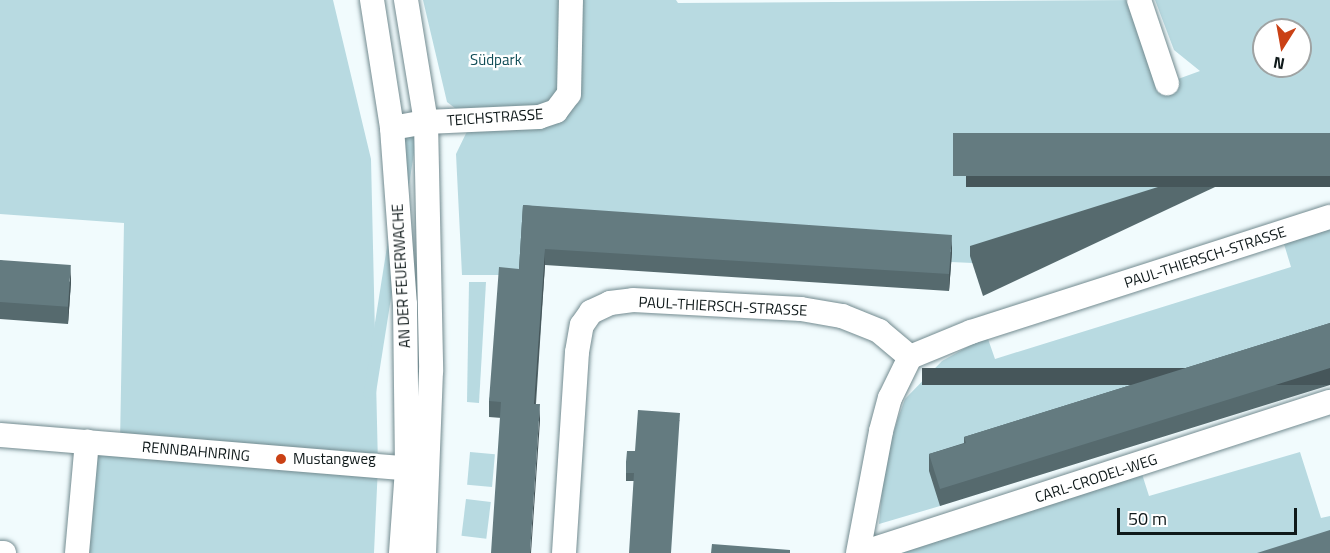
<!DOCTYPE html>
<html>
<head>
<meta charset="utf-8">
<style>
  body { margin:0 }
  #map { position:relative; width:1330px; height:553px; overflow:hidden; background:#f1fbfd; font-family:"Titillium Web",sans-serif }
  div>[style] { position:absolute }
  [style*='--x'] { left:calc(var(--x)*1px); top:calc(var(--y)*1px); width:calc(var(--w)*1px); rotate:calc(var(--a)*1deg) }
  .green>* { inset:0; background:#b8dae1; transform-origin:0 0 }
  .roads { filter:drop-shadow(0 0 2px #738b90) drop-shadow(0 0 2px #738b90) }
  .minor>* { height:24px; margin:-12px; padding:0 12px; transform-origin:12px; border-radius:12px; background:#fff }
  .wall>* { inset:0; background:#566a6e }
  .shaded-wall>* { inset:0; background:#46565a; transform-origin:0 0 }
  .building>* { inset:0; background:#647b80; transform-origin:0 0 }
  .dots>* { width:16px; height:16px; translate:-50% -50%; box-sizing:border-box; border:3px solid #fff; border-radius:50% }
  span { translate:-50% -50%; white-space:nowrap; text-align:center; line-height:1.15; -webkit-text-stroke:4.5px #fff; paint-order:stroke }
  .park-label { font-size:15px; color:#114d57 }
  .street-label { font-size:15px; color:#0f191a }
  .poi-label { font-size:15px; color:#0f191a }
  .left { translate:0 -50%; text-align:left }
  .north { position:absolute; left:1252px; top:18px; width:60px; height:60px; box-sizing:border-box; background:#fff; border:2px solid #9fa3a3; border-radius:50%; rotate:191deg; font-size:16px; font-weight:700; line-height:24px; text-align:center; color:#0f191a }
  .north::after { content:''; display:block; margin:auto; width:21px; height:27px; background:#ca4115; clip-path:polygon(50% 0,100% 100%,50% 72%,0 100%) }
  .scale { position:absolute; left:1117px; top:508px; width:180px; height:27px; box-sizing:border-box; border:3px solid #0f191a; border-top:0; padding-left:8px; font-size:18px; line-height:21px; white-space:nowrap; color:#0f191a; -webkit-text-stroke:4px #fff; paint-order:stroke }
</style>
</head>
<body>
<div id="map">
  <div class="green">
    <i style="clip-path:polygon(0 0,333px 0,371px 159px,378px 466px,374px 553px,77px 553px,87px 441px,120px 443px,124px 223px,0 214px)"></i>
    <i style="clip-path:polygon(evenodd,423px 0,676px 0,678px 3px,1136px 0,1167px 83px,1200px 71px,1174px 50px,1155px 0,1330px 0,1330px 142px,973px 263px,951px 262px,952px 252px,523px 222px,526px 275px,462px 275px,456px 154px,472px 121px,447px 102px,423px 0,1264px 30px,1300px 30px,1300px 66px,1264px 66px,1264px 30px)"></i>
    <i style="left:405px;top:133px;width:12px;height:267px;rotate:9deg"></i>
    <i style="clip-path:polygon(1330px 229px,1330px 340px,940px 506px,879px 524px,884px 466px,897px 421px,905px 399px,942px 361px,987px 336px,995px 359px,1291px 267px,1284px 244px)"></i>
    <i style="clip-path:polygon(469px 282px,486px 282px,479px 403px,467px 402px)"></i>
    <i style="left:470px;top:452px;width:25px;height:33px;rotate:5deg"></i>
    <i style="clip-path:polygon(1300px 452px,1321px 518px,1330px 516px,1330px 547px,1315px 553px,899px 553px,1142px 474px,1149px 496px)"></i>
    <i style="left:466px;top:499px;width:25px;height:37px;rotate:7deg"></i>
  </div>
  <div class="roads">
    <div class="minor">
      <i style="--x:372;--y:0;--w:130;--a:81.1"></i>
      <i style="--x:392;--y:128;--w:176;--a:85.8"></i>
      <i style="--x:405;--y:304;--w:165;--a:89.3"></i>
      <i style="--x:407;--y:469;--w:84;--a:94.1"></i>
      <i style="--x:406;--y:0;--w:124;--a:80.7"></i>
      <i style="--x:426;--y:122;--w:249;--a:88.8"></i>
      <i style="--x:431;--y:371;--w:182;--a:92.2"></i>
      <i style="--x:1139;--y:0;--w:88;--a:71.4"></i>
      <i style="--x:392;--y:128;--w:35;--a:-10"></i>
      <i style="--x:426;--y:122;--w:113;--a:-2.5"></i>
      <i style="--x:539;--y:117;--w:18;--a:-19"></i>
      <i style="--x:556;--y:111;--w:21;--a:-53"></i>
      <i style="--x:569;--y:94;--w:94;--a:-88.8"></i>
      <i style="--x:0;--y:435;--w:424;--a:4.7"></i>
      <i style="--x:0;--y:553;--w:4;--a:0"></i>
      <i style="--x:77;--y:553;--w:112;--a:-84.9"></i>
      <i style="--x:564;--y:553;--w:201;--a:-86.3"></i>
      <i style="--x:577;--y:352;--w:27;--a:-80"></i>
      <i style="--x:582;--y:325;--w:16;--a:-55"></i>
      <i style="--x:591;--y:312;--w:21;--a:-25"></i>
      <i style="--x:610;--y:303;--w:23;--a:-7"></i>
      <i style="--x:633;--y:300;--w:168;--a:3.1"></i>
      <i style="--x:801;--y:309;--w:42;--a:9.7"></i>
      <i style="--x:842;--y:316;--w:40;--a:22"></i>
      <i style="--x:879;--y:331;--w:40;--a:40"></i>
      <i style="--x:858;--y:553;--w:124;--a:-79.3"></i>
      <i style="--x:881;--y:431;--w:34;--a:-75"></i>
      <i style="--x:890;--y:398;--w:46;--a:-64"></i>
      <i style="--x:910;--y:357;--w:66;--a:-22.3"></i>
      <i style="--x:971;--y:332;--w:377;--a:-17.8"></i>
      <i style="--x:862;--y:553;--w:492;--a:-17.9"></i>
    </div>
  </div>
  <div class="wall">
    <i style="clip-path:polygon(1330px 133px,983px 296px,970px 256px,970px 246px)"></i>
    <i style="clip-path:polygon(523px 205px,952px 252px,949px 291px,545px 265px,536px 404px,540px 421px,489px 417px,489px 401px,519px 269px)"></i>
    <i style="clip-path:polygon(0 260px,71px 282px,68px 324px,0 319px)"></i>
    <i style="clip-path:polygon(1330px 323px,1330px 385px,940px 506px,929px 471px,929px 454px,964px 443px,964px 437px)"></i>
    <i style="clip-path:polygon(680px 420px,634px 481px,626px 481px,626px 462px,635px 451px)"></i>
  </div>
  <div class="shaded-wall">
    <i style="left:1330px;top:176px;width:11px;height:364px;rotate:90deg"></i>
    <i style="clip-path:polygon(952px 235px,952px 252px,949px 291px,949px 274px)"></i>
    <i style="clip-path:polygon(545px 249px,545px 265px,534px 420px,534px 404px)"></i>
    <i style="clip-path:polygon(71px 265px,71px 282px,68px 324px,68px 307px)"></i>
    <i style="left:1330px;top:368px;width:17px;height:408px;rotate:90deg"></i>
    <i style="clip-path:polygon(540px 404px,540px 421px,531px 553px,530px 553px)"></i>
  </div>
  <div class="building">
    <i style="left:1330px;top:133px;width:43px;height:377px;rotate:90deg"></i>
    <i style="clip-path:polygon(523px 205px,952px 235px,949px 274px,545px 249px,534px 404px,540px 404px,530px 553px,491px 553px,501px 402px,489px 401px,499px 267px,519px 269px)"></i>
    <i style="left:0;top:260px;width:71px;height:42px;rotate:4deg"></i>
    <i style="clip-path:polygon(1330px 323px,1330px 368px,940px 489px,929px 454px,966px 443px,964px 437px)"></i>
    <i style="clip-path:polygon(638px 410px,680px 413px,671px 553px,629px 553px,634px 473px,626px 473px,626px 462px,627px 451px,635px 451px)"></i>
    <i style="clip-path:polygon(1330px 530px,1330px 553px,1257px 553px)"></i>
    <i style="clip-path:polygon(712px 544px,790px 550px,790px 553px,711px 553px)"></i>
  </div>
  <div class="dots">
    <i style="left:281px;top:459px;background:#ca4115"></i>
  </div>
  <div class="park-label">
    <span style="left:496px;top:60px">Südpark</span>
  </div>
  <div class="street-label">
    <span style="left:495px;top:117px;rotate:-4deg">TEICHSTRASSE</span>
    <span style="left:1205px;top:257px;rotate:-18deg">PAUL-THIERSCH-STRASSE</span>
    <span style="left:401px;top:276px;rotate:-93deg">AN DER FEUERWACHE</span>
    <span style="left:723px;top:306px;rotate:3deg">PAUL-THIERSCH-STRASSE</span>
    <span style="left:196px;top:451px;rotate:5deg">RENNBAHNRING</span>
    <span style="left:1096px;top:478px;rotate:-18deg">CARL-CRODEL-WEG</span>
  </div>
  <div class="poi-label">
    <span class="left" style="left:293px;top:459px">Mustangweg</span>
  </div>
  <div class="north">N</div>
  <div class="scale">50 m</div>
</div>
</body>
</html>
